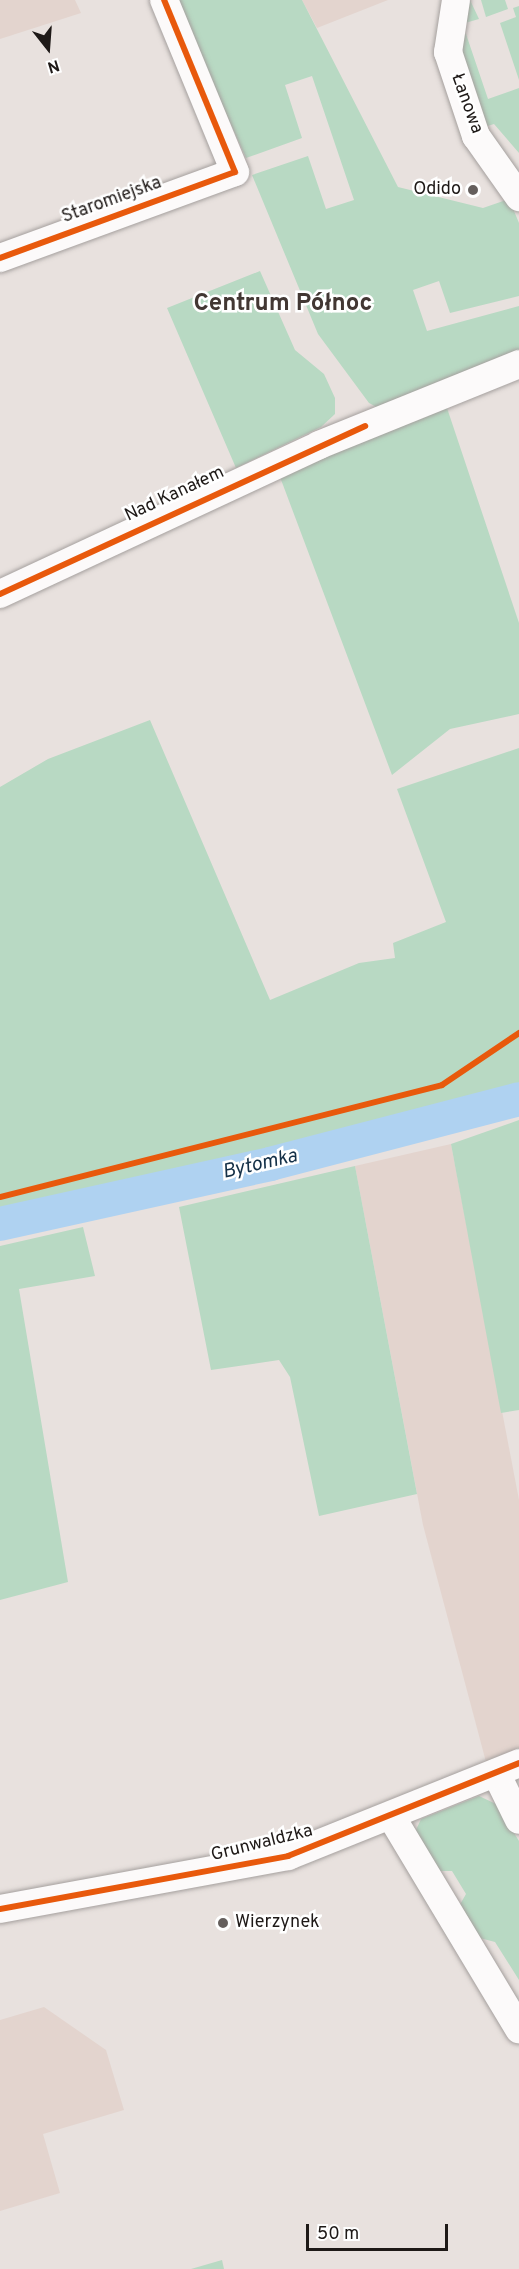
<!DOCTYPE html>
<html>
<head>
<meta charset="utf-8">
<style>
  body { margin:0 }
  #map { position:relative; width:519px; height:2269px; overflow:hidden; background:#e8e1de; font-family:Overpass,sans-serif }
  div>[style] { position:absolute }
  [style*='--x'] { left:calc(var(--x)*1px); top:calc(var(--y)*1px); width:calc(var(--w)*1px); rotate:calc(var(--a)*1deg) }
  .built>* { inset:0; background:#e3d4ce }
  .green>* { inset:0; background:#b8d9c3 }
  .river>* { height:34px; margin:-17px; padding:0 17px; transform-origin:17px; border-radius:17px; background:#afd2f1 }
  .roads { filter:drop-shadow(0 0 2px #a5a09e) drop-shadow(0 0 2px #a5a09e) }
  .minor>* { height:28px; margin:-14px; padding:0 14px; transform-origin:14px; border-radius:14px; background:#fcfafa }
  .cycleway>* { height:6px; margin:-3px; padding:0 3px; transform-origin:3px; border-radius:3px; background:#e8590c }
  .dots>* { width:16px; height:16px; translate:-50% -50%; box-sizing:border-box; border:3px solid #fff; border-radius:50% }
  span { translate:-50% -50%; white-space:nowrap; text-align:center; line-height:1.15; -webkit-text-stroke:5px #fff; paint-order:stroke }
  .street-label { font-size:18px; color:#1e1917 }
  .poi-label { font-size:18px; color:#1e1917 }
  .right { translate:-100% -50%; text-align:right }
  .left { translate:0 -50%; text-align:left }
  .water-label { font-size:20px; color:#143047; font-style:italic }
  .district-label { font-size:24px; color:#423733; font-weight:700 }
  .north { position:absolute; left:18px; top:18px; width:60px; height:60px; -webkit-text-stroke:4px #fff; paint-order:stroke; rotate:163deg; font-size:16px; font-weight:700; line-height:24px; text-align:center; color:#1e1917 }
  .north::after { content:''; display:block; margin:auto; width:21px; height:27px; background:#1e1917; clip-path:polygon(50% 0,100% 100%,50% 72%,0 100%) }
  .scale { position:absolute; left:306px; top:2224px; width:142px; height:27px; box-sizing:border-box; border:3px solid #1e1917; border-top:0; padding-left:8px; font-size:18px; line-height:21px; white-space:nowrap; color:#1e1917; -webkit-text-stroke:4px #fff; paint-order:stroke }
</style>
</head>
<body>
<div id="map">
  <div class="built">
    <i style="clip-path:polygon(0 0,75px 0,81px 13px,0 39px)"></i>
    <i style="clip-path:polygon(302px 0,388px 0,317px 28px)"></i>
    <i style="clip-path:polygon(451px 1144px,519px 1500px,519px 1748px,486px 1762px,423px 1525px,355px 1166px)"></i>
    <i style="clip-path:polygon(44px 2007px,106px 2050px,124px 2110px,43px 2134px,60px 2193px,0 2211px,0 2020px)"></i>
  </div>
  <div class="green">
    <i style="clip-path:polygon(175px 0,302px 0,398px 187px,483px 208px,509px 199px,519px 223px,519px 296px,450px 313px,439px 281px,413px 290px,427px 331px,519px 306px,519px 354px,382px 410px,369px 403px,318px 334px,252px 175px,308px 156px,326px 209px,354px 200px,312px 76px,285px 85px,302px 138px,246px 158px)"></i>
    <i style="clip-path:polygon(470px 0,479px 19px,458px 25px)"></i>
    <i style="clip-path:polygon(481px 0,505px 0,508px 9px,486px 17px)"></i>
    <i style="clip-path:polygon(519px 6px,519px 80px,500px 23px,516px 17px,513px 8px)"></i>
    <i style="clip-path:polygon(466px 34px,488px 99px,519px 88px,519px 153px,494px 124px,481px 128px,454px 39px)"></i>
    <i style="clip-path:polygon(260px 271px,295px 350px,324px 374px,335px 398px,335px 414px,321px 427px,236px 468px,167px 308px)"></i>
    <i style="clip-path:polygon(446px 405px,519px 623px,519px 714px,450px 729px,392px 775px,280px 477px)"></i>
    <i style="clip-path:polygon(150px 720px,270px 1000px,359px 963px,395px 958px,393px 943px,446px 922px,397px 789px,519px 748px,519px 1089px,347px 1135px,0 1215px,0 787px,48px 759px)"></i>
    <i style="clip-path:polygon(519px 1120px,519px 1410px,501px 1413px,451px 1144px)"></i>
    <i style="clip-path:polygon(355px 1166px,417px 1494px,319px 1516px,290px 1377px,279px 1360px,211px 1370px,179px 1207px)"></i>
    <i style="clip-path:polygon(83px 1227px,95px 1276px,19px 1289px,68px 1582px,0 1600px,0 1246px)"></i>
    <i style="clip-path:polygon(479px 1796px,496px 1804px,519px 1841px,519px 1980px,495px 1942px,476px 1937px,458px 1908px,466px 1894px,452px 1871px,436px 1871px,416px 1830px,421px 1819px)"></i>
    <i style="clip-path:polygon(222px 2260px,224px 2269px,191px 2269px)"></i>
  </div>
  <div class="river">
    <i style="--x:0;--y:1224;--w:277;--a:-12.5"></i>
    <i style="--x:270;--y:1164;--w:257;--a:-14.6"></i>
  </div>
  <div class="roads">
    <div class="minor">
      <i style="--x:456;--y:0;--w:53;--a:98.7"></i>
      <i style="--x:448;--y:52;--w:89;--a:71.6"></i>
      <i style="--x:476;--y:136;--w:75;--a:54.8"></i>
      <i style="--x:0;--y:258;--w:250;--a:-20.1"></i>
      <i style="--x:235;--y:172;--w:186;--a:-112.4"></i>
      <i style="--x:0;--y:594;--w:352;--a:-25"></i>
      <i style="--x:319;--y:445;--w:216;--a:-22"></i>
      <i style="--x:496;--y:1773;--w:52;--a:63.9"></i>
      <i style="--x:391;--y:1816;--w:249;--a:59"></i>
      <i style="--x:0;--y:1909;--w:293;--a:-10.4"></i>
      <i style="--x:288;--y:1856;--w:249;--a:-21.9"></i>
    </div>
  </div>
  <div class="cycleway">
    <i style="--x:0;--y:258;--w:250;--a:-20.1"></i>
    <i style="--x:235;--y:172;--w:186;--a:-112.4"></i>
    <i style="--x:0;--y:594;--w:402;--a:-24.7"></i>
    <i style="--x:0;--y:1197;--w:456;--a:-14.2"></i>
    <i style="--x:442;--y:1085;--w:93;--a:-34"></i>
    <i style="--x:0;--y:1909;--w:293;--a:-10.4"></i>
    <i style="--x:288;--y:1856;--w:249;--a:-21.9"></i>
  </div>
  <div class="dots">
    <i style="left:473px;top:190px;background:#655f5d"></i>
    <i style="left:223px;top:1923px;background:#655f5d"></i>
  </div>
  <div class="street-label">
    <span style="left:466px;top:104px;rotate:70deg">Łanowa</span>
    <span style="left:112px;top:201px;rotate:-20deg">Staromiejska</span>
    <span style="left:175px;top:495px;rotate:-25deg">Nad Kanałem</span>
    <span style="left:262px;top:1844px;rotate:-14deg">Grunwaldzka</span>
  </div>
  <div class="poi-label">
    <span class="right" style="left:461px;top:190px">Odido</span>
    <span class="left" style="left:235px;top:1923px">Wierzynek</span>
  </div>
  <div class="water-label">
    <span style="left:260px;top:1165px;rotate:-13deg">Bytomka</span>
  </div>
  <div class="district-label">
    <span style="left:283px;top:305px">Centrum Północ</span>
  </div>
  <div class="north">N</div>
  <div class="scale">50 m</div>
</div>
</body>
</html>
